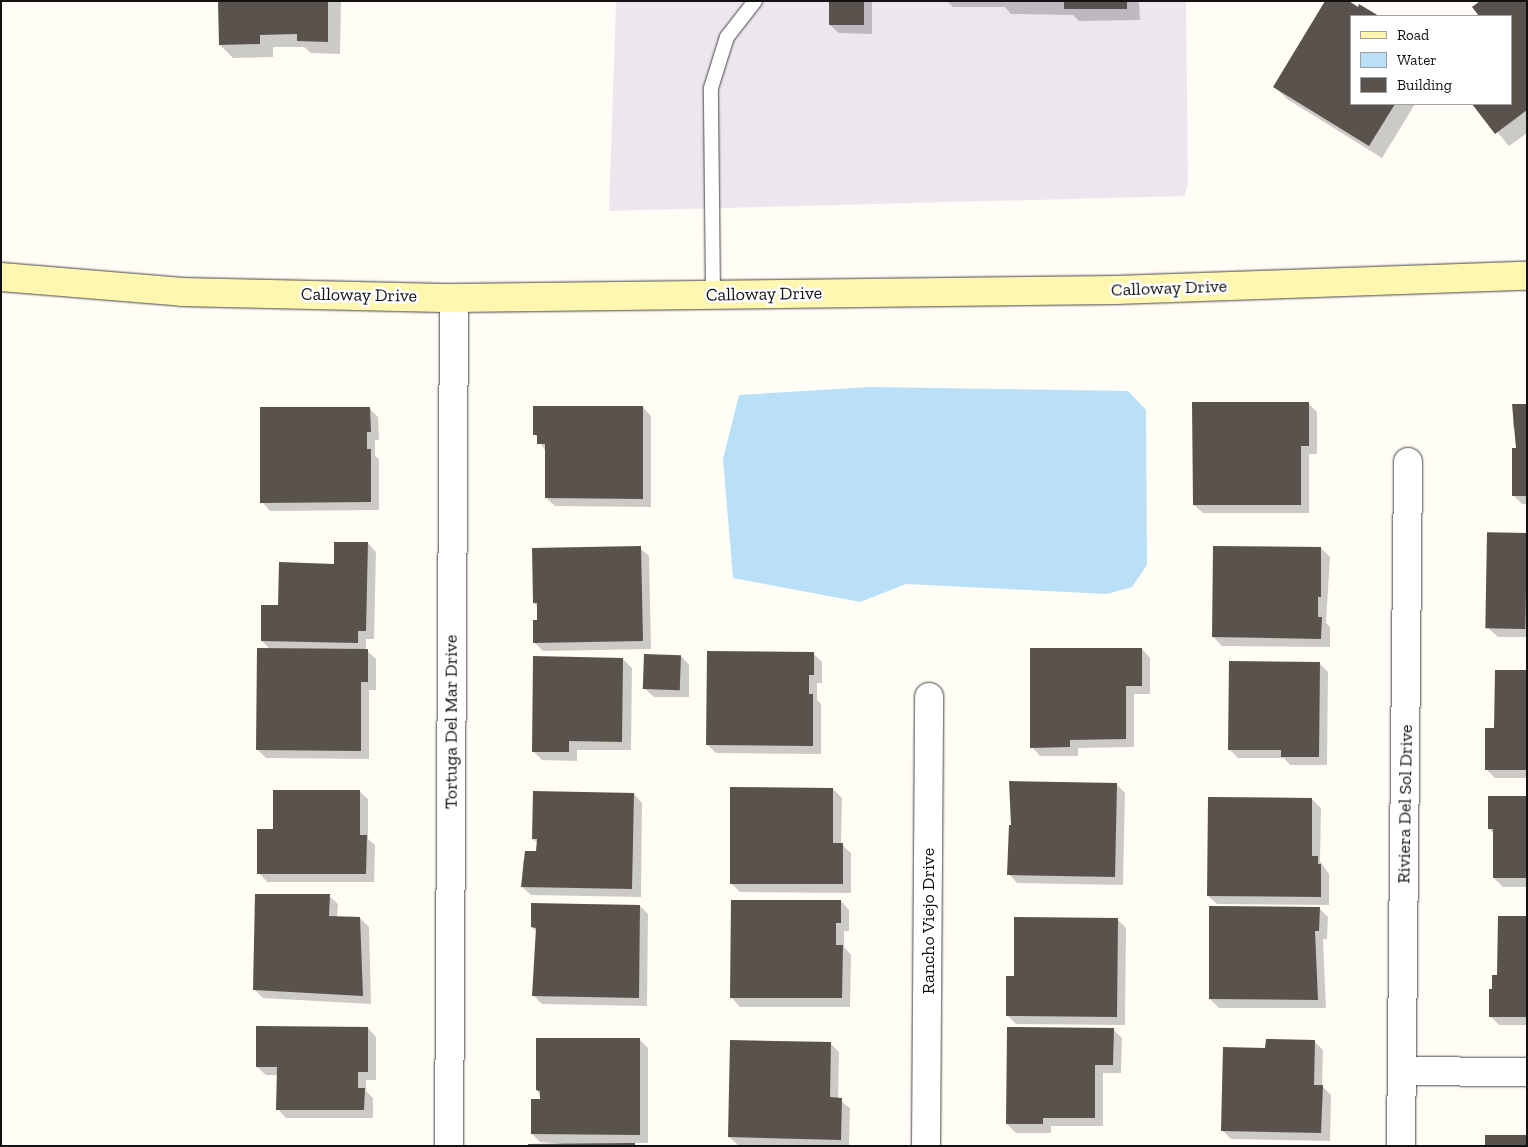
<!DOCTYPE html>
<html>
<head>
<meta charset="utf-8">
<style>
  body { margin:0 }
  #map { position:relative; width:1528px; height:1147px; overflow:hidden; background:#fffdf5; font-family:"Zilla Slab",serif }
  div>[style] { position:absolute }
  [style*='--x'] { left:calc(var(--x)*1px); top:calc(var(--y)*1px); width:calc(var(--w)*1px); rotate:calc(var(--a)*1deg) }
  .industrial>* { inset:0; background:#eee6ef }
  .water>* { inset:0; background:#b9e0f7 }
  .shadow>* { inset:0; background:#0003 }
  .building>* { inset:0; background:#5a524d; transform-origin:0 0 }
  .roads { filter:drop-shadow(0 0 1px #444) drop-shadow(0 0 1px #444) }
  .service>* { height:14px; margin:-7px; padding:0 7px; transform-origin:7px; border-radius:7px; background:#fff }
  .minor>* { height:28px; margin:-14px; padding:0 14px; transform-origin:14px; border-radius:14px; background:#fff }
  .secondary>* { height:28px; margin:-14px; padding:0 14px; transform-origin:14px; border-radius:14px; background:#fff6b0 }
  span { translate:-50% -50%; white-space:nowrap; text-align:center; line-height:1.15; -webkit-text-stroke:5px #fff; paint-order:stroke }
  .street-label { font-size:18px; color:#111 }
  .frame { position:absolute; inset:0; border:2px solid #111; pointer-events:none }
  .legend { position:absolute; left:1350px; top:15px; width:162px; height:90px; box-sizing:border-box; background:#fff; border:1px solid #a0a0a0; margin:0; padding:6px 9px; list-style:none; font-size:15px; color:#111 }
  .legend li { display:flex; align-items:center; gap:10px; height:25px }
  .legend b { width:25px; border:1px solid #a0a0a0 }
</style>
</head>
<body>
<div id="map">
  <div class="industrial">
    <i style="clip-path:polygon(616px 1px,1186px 1px,1188px 183px,1185px 196px,609px 211px)"></i>
  </div>
  <div class="water">
    <i style="clip-path:polygon(870px 387px,1128px 391px,1146px 410px,1147px 565px,1132px 587px,1107px 594px,906px 584px,860px 602px,733px 578px,723px 459px,739px 395px)"></i>
  </div>
  <div class="shadow">
    <i style="clip-path:polygon(219px 1px,341px 1px,340px 54px,311px 53px,304px 47px,273px 47px,273px 57px,233px 58px,220px 45px)"></i>
    <i style="clip-path:polygon(830px 1px,872px 1px,872px 34px,839px 33px,830px 25px)"></i>
    <i style="clip-path:polygon(947px 1px,1139px 1px,1140px 20px,1079px 21px,1073px 15px,1011px 14px,1005px 7px,953px 7px)"></i>
    <i style="clip-path:polygon(1527px 1px,1527px 133px,1509px 146px,1474px 104px,1512px 104px,1512px 16px,1481px 16px,1474px 7px)"></i>
    <i style="clip-path:polygon(1360px 6px,1377px 16px,1352px 16px,1352px 104px,1415px 104px,1382px 158px,1287px 99px,1274px 86px)"></i>
    <i style="clip-path:polygon(1308px 403px,1317px 412px,1317px 454px,1309px 454px,1309px 513px,1203px 513px,1194px 505px)"></i>
    <i style="clip-path:polygon(1513px 405px,1527px 405px,1527px 504px,1522px 504px,1513px 495px,1517px 431px,1513px 427px)"></i>
    <i style="clip-path:polygon(643px 407px,651px 416px,651px 507px,555px 506px,546px 498px,546px 452px,535px 434px)"></i>
    <i style="clip-path:polygon(369px 408px,378px 417px,379px 440px,375px 440px,375px 456px,379px 459px,379px 510px,270px 511px,262px 502px)"></i>
    <i style="clip-path:polygon(1527px 534px,1527px 637px,1498px 637px,1489px 629px)"></i>
    <i style="clip-path:polygon(368px 543px,376px 552px,374px 639px,366px 639px,366px 650px,376px 659px,376px 690px,369px 690px,369px 759px,266px 758px,258px 750px,271px 650px,262px 641px,279px 606px)"></i>
    <i style="clip-path:polygon(640px 548px,649px 556px,651px 649px,543px 651px,534px 642px,539px 621px,538px 607px,534px 603px)"></i>
    <i style="clip-path:polygon(1321px 548px,1330px 557px,1326px 623px,1330px 627px,1330px 647px,1222px 646px,1213px 637px)"></i>
    <i style="clip-path:polygon(1142px 649px,1150px 658px,1150px 694px,1134px 694px,1134px 747px,1078px 748px,1078px 756px,1040px 756px,1032px 747px)"></i>
    <i style="clip-path:polygon(813px 653px,822px 662px,822px 683px,817px 683px,817px 700px,821px 704px,821px 754px,716px 753px,707px 744px)"></i>
    <i style="clip-path:polygon(681px 656px,689px 665px,689px 697px,654px 697px,645px 689px)"></i>
    <i style="clip-path:polygon(623px 659px,632px 668px,631px 750px,577px 750px,577px 761px,542px 760px,533px 751px)"></i>
    <i style="clip-path:polygon(1319px 663px,1328px 672px,1327px 765px,1290px 765px,1284px 758px,1238px 758px,1229px 749px)"></i>
    <i style="clip-path:polygon(1527px 672px,1527px 778px,1495px 778px,1486px 769px,1495px 729px)"></i>
    <i style="clip-path:polygon(1116px 784px,1125px 793px,1123px 885px,1017px 883px,1009px 874px)"></i>
    <i style="clip-path:polygon(833px 789px,842px 798px,841px 844px,851px 853px,851px 893px,740px 892px,731px 883px)"></i>
    <i style="clip-path:polygon(359px 791px,368px 799px,368px 839px,375px 845px,374px 882px,267px 882px,259px 873px,274px 830px)"></i>
    <i style="clip-path:polygon(634px 794px,642px 803px,641px 897px,531px 895px,522px 887px,523px 861px,537px 852px,538px 843px,533px 839px)"></i>
    <i style="clip-path:polygon(1527px 798px,1527px 887px,1503px 887px,1494px 878px,1494px 834px,1489px 829px)"></i>
    <i style="clip-path:polygon(1312px 799px,1321px 808px,1320px 861px,1329px 874px,1329px 905px,1217px 904px,1208px 896px)"></i>
    <i style="clip-path:polygon(329px 896px,338px 904px,337px 918px,360px 918px,369px 927px,371px 1004px,263px 998px,254px 989px)"></i>
    <i style="clip-path:polygon(841px 901px,849px 910px,849px 931px,844px 931px,844px 947px,851px 955px,850px 1007px,740px 1007px,732px 998px)"></i>
    <i style="clip-path:polygon(640px 906px,648px 914px,647px 1006px,542px 1004px,533px 995px,537px 932px,532px 927px)"></i>
    <i style="clip-path:polygon(1319px 908px,1328px 917px,1327px 939px,1323px 939px,1326px 1008px,1219px 1008px,1210px 999px)"></i>
    <i style="clip-path:polygon(1527px 918px,1527px 1025px,1499px 1025px,1490px 1016px,1493px 991px)"></i>
    <i style="clip-path:polygon(1118px 920px,1126px 928px,1125px 1025px,1016px 1024px,1008px 1016px)"></i>
    <i style="clip-path:polygon(368px 1028px,376px 1037px,376px 1080px,366px 1080px,366px 1091px,373px 1098px,373px 1118px,286px 1118px,278px 1109px,278px 1075px,266px 1075px,257px 1067px)"></i>
    <i style="clip-path:polygon(1113px 1029px,1122px 1038px,1121px 1073px,1103px 1073px,1103px 1126px,1051px 1126px,1051px 1133px,1016px 1133px,1007px 1124px)"></i>
    <i style="clip-path:polygon(640px 1040px,648px 1048px,648px 1143px,633px 1143px,636px 1146px,523px 1146px,576px 1145px,540px 1142px,532px 1134px,541px 1100px,537px 1089px)"></i>
    <i style="clip-path:polygon(1314px 1041px,1323px 1050px,1322px 1086px,1331px 1095px,1330px 1141px,1231px 1139px,1222px 1130px,1267px 1049px)"></i>
    <i style="clip-path:polygon(831px 1044px,839px 1052px,838px 1099px,850px 1108px,849px 1146px,738px 1145px,729px 1137px)"></i>
  </div>
  <div class="building">
    <i style="clip-path:polygon(218px 1px,328px 1px,328px 42px,297px 41px,297px 34px,260px 35px,260px 44px,219px 45px)"></i>
    <i style="left:829px;top:1px;width:35px;height:24px"></i>
    <i style="left:1064px;top:1px;width:63px;height:8px"></i>
    <i style="clip-path:polygon(1325px 1px,1349px 1px,1358px 7px,1359px 4px,1379px 16px,1352px 16px,1352px 104px,1395px 104px,1369px 146px,1273px 87px)"></i>
    <i style="clip-path:polygon(1480px 1px,1527px 1px,1527px 110px,1495px 134px,1472px 104px,1512px 104px,1512px 16px,1479px 16px,1472px 7px)"></i>
    <i style="clip-path:polygon(1192px 402px,1309px 402px,1309px 446px,1301px 446px,1301px 505px,1193px 505px)"></i>
    <i style="clip-path:polygon(1512px 404px,1527px 404px,1527px 496px,1512px 496px,1512px 448px,1516px 448px)"></i>
    <i style="clip-path:polygon(533px 406px,643px 406px,643px 499px,545px 498px,545px 444px,537px 444px,537px 435px,533px 435px)"></i>
    <i style="clip-path:polygon(260px 407px,370px 407px,371px 432px,367px 432px,367px 449px,371px 449px,371px 502px,260px 503px)"></i>
    <i style="left:1527px;top:533px;width:96px;height:40px;rotate:91deg"></i>
    <i style="clip-path:polygon(334px 542px,368px 542px,366px 631px,358px 631px,358px 643px,261px 641px,261px 605px,278px 605px,279px 562px,334px 564px)"></i>
    <i style="clip-path:polygon(641px 546px,643px 641px,533px 643px,533px 620px,537px 620px,537px 603px,533px 603px,532px 548px)"></i>
    <i style="clip-path:polygon(1213px 546px,1321px 547px,1321px 597px,1318px 597px,1318px 617px,1322px 617px,1321px 639px,1212px 637px)"></i>
    <i style="clip-path:polygon(257px 648px,368px 649px,368px 682px,361px 682px,361px 751px,256px 750px)"></i>
    <i style="clip-path:polygon(1030px 648px,1142px 648px,1142px 686px,1126px 686px,1126px 739px,1070px 740px,1070px 747px,1030px 748px)"></i>
    <i style="clip-path:polygon(707px 651px,814px 652px,814px 675px,809px 675px,809px 694px,813px 694px,813px 746px,706px 745px)"></i>
    <i style="left:644px;top:654px;width:37px;height:35px;rotate:2deg"></i>
    <i style="clip-path:polygon(533px 656px,623px 658px,622px 742px,569px 741px,569px 752px,532px 752px)"></i>
    <i style="clip-path:polygon(1229px 661px,1320px 662px,1319px 757px,1281px 757px,1281px 750px,1228px 750px)"></i>
    <i style="clip-path:polygon(1495px 670px,1527px 670px,1527px 770px,1485px 770px,1485px 728px,1494px 728px)"></i>
    <i style="clip-path:polygon(1009px 781px,1117px 783px,1115px 877px,1007px 875px,1009px 825px,1011px 825px)"></i>
    <i style="clip-path:polygon(730px 787px,833px 788px,833px 843px,843px 843px,843px 884px,730px 884px)"></i>
    <i style="clip-path:polygon(273px 790px,360px 790px,360px 835px,367px 835px,366px 874px,257px 874px,257px 829px,273px 829px)"></i>
    <i style="clip-path:polygon(533px 791px,634px 793px,632px 889px,521px 887px,525px 851px,536px 851px,537px 839px,532px 839px)"></i>
    <i style="clip-path:polygon(1488px 796px,1527px 796px,1527px 878px,1493px 878px,1493px 829px,1488px 829px)"></i>
    <i style="clip-path:polygon(1208px 797px,1312px 798px,1312px 856px,1318px 856px,1318px 864px,1321px 864px,1321px 897px,1207px 896px)"></i>
    <i style="clip-path:polygon(255px 894px,330px 894px,329px 916px,360px 917px,363px 996px,253px 990px)"></i>
    <i style="clip-path:polygon(731px 900px,841px 900px,841px 923px,836px 923px,836px 945px,843px 945px,842px 998px,730px 998px)"></i>
    <i style="clip-path:polygon(531px 903px,640px 905px,639px 998px,532px 996px,536px 928px,531px 927px)"></i>
    <i style="clip-path:polygon(1209px 906px,1320px 907px,1319px 931px,1315px 931px,1318px 1000px,1209px 999px)"></i>
    <i style="clip-path:polygon(1498px 916px,1527px 916px,1527px 1017px,1489px 1017px,1489px 989px,1492px 989px,1492px 975px,1497px 975px)"></i>
    <i style="clip-path:polygon(1014px 917px,1118px 918px,1117px 1017px,1006px 1016px,1006px 976px,1014px 976px)"></i>
    <i style="clip-path:polygon(256px 1026px,368px 1027px,368px 1072px,358px 1072px,358px 1088px,365px 1088px,364px 1110px,276px 1110px,277px 1067px,256px 1067px)"></i>
    <i style="clip-path:polygon(1007px 1027px,1114px 1028px,1113px 1065px,1095px 1065px,1095px 1118px,1043px 1118px,1043px 1124px,1006px 1124px)"></i>
    <i style="clip-path:polygon(536px 1038px,640px 1038px,640px 1135px,531px 1134px,531px 1099px,540px 1099px,540px 1091px,536px 1090px)"></i>
    <i style="clip-path:polygon(1266px 1039px,1315px 1040px,1314px 1085px,1323px 1085px,1321px 1133px,1221px 1131px,1223px 1047px,1265px 1048px)"></i>
    <i style="clip-path:polygon(730px 1040px,831px 1042px,830px 1097px,842px 1098px,841px 1140px,728px 1137px)"></i>
    <i style="left:1485px;top:1135px;width:42px;height:11px"></i>
    <i style="clip-path:polygon(635px 1143px,635px 1146px,528px 1146px,528px 1144px)"></i>
  </div>
  <div class="roads">
    <div class="service">
      <i style="--x:713;--y:294;--w:206;--a:-90.6"></i>
      <i style="--x:711;--y:88;--w:53;--a:-72.6"></i>
      <i style="--x:727;--y:37;--w:46;--a:-52.1"></i>
    </div>
    <div class="minor">
      <i style="--x:1402;--y:1071;--w:125;--a:0.5"></i>
      <i style="--x:449;--y:1146;--w:848;--a:-89.66"></i>
      <i style="--x:926;--y:1146;--w:449;--a:-89.6"></i>
      <i style="--x:1401;--y:1146;--w:684;--a:-89.41"></i>
    </div>
    <div class="secondary">
      <i style="--x:1;--y:277;--w:182;--a:4.7"></i>
      <i style="--x:182;--y:292;--w:272;--a:1.3"></i>
      <i style="--x:454;--y:298;--w:662;--a:-0.69"></i>
      <i style="--x:1116;--y:290;--w:411;--a:-2"></i>
    </div>
  </div>
  <div class="street-label">
    <span style="left:1169px;top:288px;rotate:-2deg">Calloway Drive</span>
    <span style="left:764px;top:294px;rotate:-1deg">Calloway Drive</span>
    <span style="left:359px;top:295px;rotate:1deg">Calloway Drive</span>
    <span style="left:451px;top:722px;rotate:-90deg">Tortuga Del Mar Drive</span>
    <span style="left:1405px;top:804px;rotate:-89deg">Riviera Del Sol Drive</span>
    <span style="left:928px;top:921px;rotate:-90deg">Rancho Viejo Drive</span>
  </div>
  <div class="frame"></div>
  <ul class="legend">
  <li><b style="height:6px;background:#fff6b0"></b>Road</li>
  <li><b style="height:14px;background:#b9e0f7"></b>Water</li>
  <li><b style="height:14px;background:#5a524d"></b>Building</li>
  </ul>
</div>
</body>
</html>
